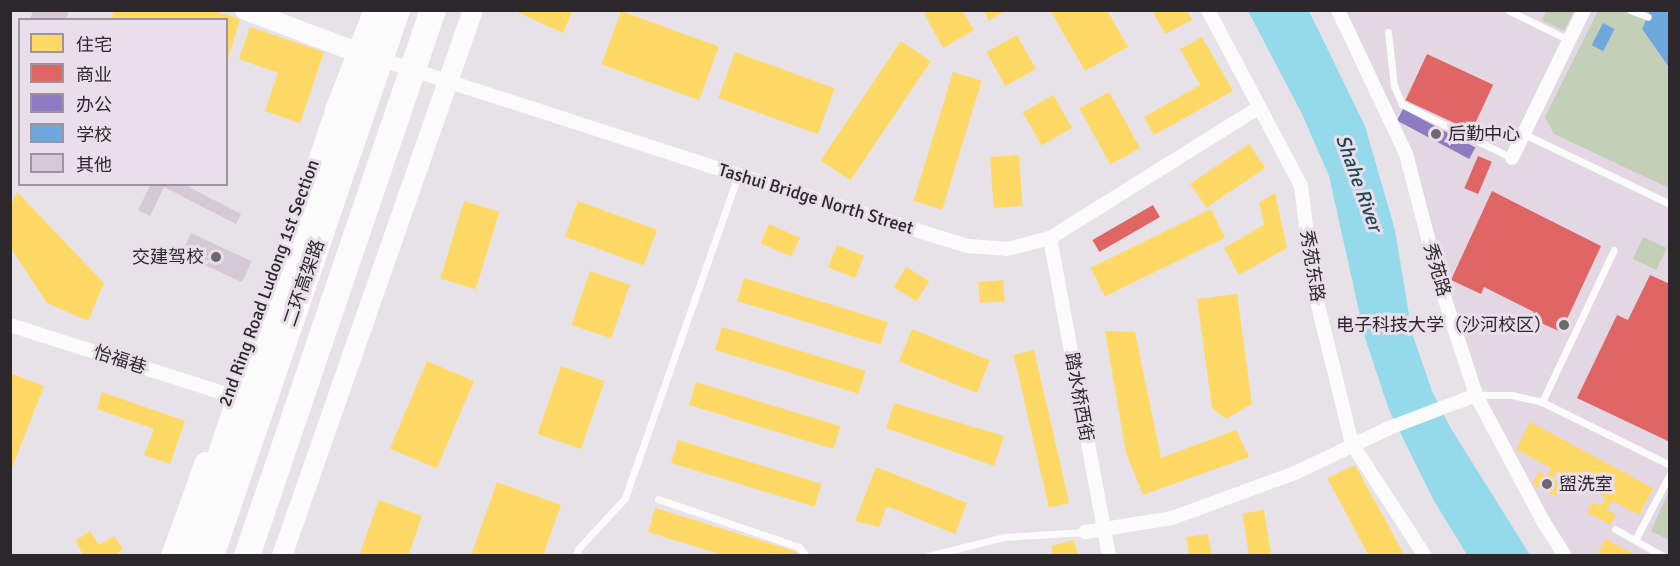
<!DOCTYPE html>
<html>
<head>
<meta charset="utf-8">
<style>
  body { margin:0 }
  #map { position:relative; width:1680px; height:566px; overflow:hidden; background:#e7e2e7; font-family:Signika,"Noto Sans SC",sans-serif }
  div>[style] { position:absolute }
  [style*='--x'] { left:calc(var(--x)*1px); top:calc(var(--y)*1px); width:calc(var(--w)*1px); rotate:calc(var(--a)*1deg) }
  .built>* { inset:0; background:#e2d7e2 }
  .green>* { inset:0; background:#c3cfb7; transform-origin:0 0 }
  .water>* { inset:0; background:#95daeb }
  .homes>* { inset:0; background:#ffd966; transform-origin:0 0 }
  .shops>* { inset:0; background:#e06666; transform-origin:0 0 }
  .offices>* { inset:0; background:#8e7cc3; transform-origin:0 0 }
  .schools>* { inset:0; background:#6fa8dc; transform-origin:0 0 }
  .building>* { inset:0; background:#d5c9d6; transform-origin:0 0 }
  .lane>* { height:7px; margin:-3.5px; padding:0 3.5px; transform-origin:3.5px; border-radius:3.5px; background:#fbfbfb }
  .street>* { height:14px; margin:-7px; padding:0 7px; transform-origin:7px; border-radius:7px; background:#fbfbfb }
  .secondary>* { height:20px; margin:-10px; padding:0 10px; transform-origin:10px; border-radius:10px; background:#fbfbfb }
  .highway>* { height:26px; margin:-13px; padding:0 13px; transform-origin:13px; border-radius:13px; background:#fbfbfb }
  .dots>* { width:16px; height:16px; translate:-50% -50%; box-sizing:border-box; border:3px solid #e9dfea; border-radius:50% }
  span { translate:-50% -50%; white-space:nowrap; text-align:center; line-height:1.15; -webkit-text-stroke:6px #e9dfea; paint-order:stroke }
  .poi-label { font-size:18px; color:#2b272b }
  .left { translate:0 -50%; text-align:left }
  .right { translate:-100% -50%; text-align:right }
  .street-label { font-size:18px; color:#2b272b }
  .water-label { font-size:20px; color:#1c4953; font-style:italic }
  .frame { position:absolute; inset:0; border:12px solid #2b272b; pointer-events:none }
  .legend { position:absolute; left:18px; top:18px; width:210px; height:168px; box-sizing:border-box; background:#e9dfea; border:2px solid #9d959e; margin:0; padding:8px 10px; list-style:none; font-size:18px; color:#2b272b }
  .legend li { display:flex; align-items:center; gap:12px; height:30px }
  .legend b { width:30px; border:2px solid #9d959e }
</style>
</head>
<body>
<div id="map">
  <div class="built">
    <i style="clip-path:polygon(1345px 11px,1669px 11px,1669px 555px,1571px 555px,1554px 531px,1487px 403px,1490px 394px,1477px 383px,1442px 266px)"></i>
  </div>
  <div class="green">
    <i style="clip-path:polygon(1546px 11px,1547px 10px,1574px 11px,1564px 31px,1542px 20px)"></i>
    <i style="clip-path:polygon(1598px 11px,1650px 11px,1642px 29px,1669px 69px,1669px 188px,1554px 134px,1545px 117px)"></i>
    <i style="left:1643px;top:237px;width:26px;height:24px;rotate:25deg"></i>
    <i style="clip-path:polygon(1669px 491px,1670px 540px,1669px 540px,1651px 531px)"></i>
  </div>
  <div class="water">
    <i style="clip-path:polygon(1248px 11px,1309px 11px,1365px 126px,1395px 230px,1412px 333px,1432px 391px,1450px 427px,1530px 555px,1467px 555px,1433px 499px,1389px 410px,1365px 338px,1329px 176px,1302px 114px)"></i>
  </div>
  <div class="homes">
    <i style="clip-path:polygon(114px 10px,211px 10px,240px 19px,227px 62px,226px 20px,111px 20px)"></i>
    <i style="clip-path:polygon(521px 10px,573px 10px,563px 33px,519px 13px)"></i>
    <i style="clip-path:polygon(931px 10px,962px 10px,974px 30px,943px 48px,924px 14px)"></i>
    <i style="clip-path:polygon(983px 10px,1006px 10px,989px 21px)"></i>
    <i style="clip-path:polygon(1050px 10px,1107px 10px,1128px 47px,1085px 71px)"></i>
    <i style="clip-path:polygon(1152px 10px,1187px 10px,1192px 20px,1165px 34px)"></i>
    <i style="left:621px;top:11px;width:104px;height:57px;rotate:20deg"></i>
    <i style="clip-path:polygon(250px 27px,324px 52px,300px 123px,265px 111px,278px 73px,239px 59px)"></i>
    <i style="left:1017px;top:35px;width:39px;height:35px;rotate:61deg"></i>
    <i style="clip-path:polygon(1202px 37px,1233px 91px,1154px 135px,1144px 117px,1200px 85px,1180px 49px)"></i>
    <i style="left:901px;top:41px;width:36px;height:144px;rotate:34deg"></i>
    <i style="left:735px;top:52px;width:106px;height:49px;rotate:20deg"></i>
    <i style="left:953px;top:72px;width:30px;height:135px;rotate:17deg"></i>
    <i style="left:1109px;top:92px;width:64px;height:34px;rotate:61deg"></i>
    <i style="left:1053px;top:95px;width:38px;height:35px;rotate:60deg"></i>
    <i style="left:1249px;top:144px;width:29px;height:71px;rotate:56deg"></i>
    <i style="left:1019px;top:155px;width:51px;height:29px;rotate:86deg"></i>
    <i style="clip-path:polygon(17px 192px,104px 283px,88px 321px,47px 303px,10px 247px,10px 206px)"></i>
    <i style="clip-path:polygon(1275px 193px,1287px 248px,1239px 275px,1224px 248px,1264px 225px,1259px 202px)"></i>
    <i style="left:464px;top:201px;width:37px;height:81px;rotate:17deg"></i>
    <i style="left:578px;top:201px;width:84px;height:38px;rotate:20deg"></i>
    <i style="left:1211px;top:209px;width:32px;height:134px;rotate:64deg"></i>
    <i style="left:769px;top:224px;width:34px;height:21px;rotate:24deg"></i>
    <i style="left:837px;top:245px;width:29px;height:24px;rotate:22deg"></i>
    <i style="left:906px;top:267px;width:27px;height:24px;rotate:31deg"></i>
    <i style="left:590px;top:271px;width:42px;height:57px;rotate:19deg"></i>
    <i style="left:744px;top:278px;width:150px;height:24px;rotate:17deg"></i>
    <i style="left:1003px;top:280px;width:21px;height:25px;rotate:85deg"></i>
    <i style="clip-path:polygon(1237px 294px,1252px 404px,1226px 419px,1212px 408px,1197px 299px)"></i>
    <i style="left:722px;top:327px;width:150px;height:24px;rotate:17deg"></i>
    <i style="left:912px;top:329px;width:84px;height:35px;rotate:22deg"></i>
    <i style="clip-path:polygon(1105px 331px,1135px 332px,1161px 458px,1236px 430px,1249px 457px,1143px 495px,1126px 453px)"></i>
    <i style="left:1034px;top:350px;width:157px;height:21px;rotate:77deg"></i>
    <i style="left:427px;top:361px;width:51px;height:95px;rotate:23deg"></i>
    <i style="left:561px;top:366px;width:46px;height:72px;rotate:19deg"></i>
    <i style="clip-path:polygon(10px 373px,44px 386px,11px 470px,10px 470px)"></i>
    <i style="left:696px;top:382px;width:151px;height:24px;rotate:17deg"></i>
    <i style="clip-path:polygon(102px 392px,185px 421px,170px 464px,144px 455px,154px 429px,97px 409px)"></i>
    <i style="clip-path:polygon(894px 403px,1004px 436px,994px 466px,886px 428px)"></i>
    <i style="clip-path:polygon(1530px 422px,1653px 488px,1639px 515px,1612px 501px,1607px 510px,1616px 515px,1610px 525px,1587px 512px,1593px 502px,1601px 506px,1606px 498px,1557px 471px,1553px 479px,1563px 484px,1556px 496px,1532px 484px,1538px 472px,1547px 476px,1551px 468px,1516px 449px)"></i>
    <i style="left:678px;top:440px;width:150px;height:24px;rotate:17deg"></i>
    <i style="clip-path:polygon(1355px 465px,1405px 556px,1369px 556px,1327px 478px)"></i>
    <i style="clip-path:polygon(876px 467px,967px 503px,955px 534px,887px 506px,879px 527px,855px 521px)"></i>
    <i style="clip-path:polygon(497px 482px,561px 505px,543px 556px,471px 556px)"></i>
    <i style="clip-path:polygon(379px 500px,422px 516px,408px 556px,359px 556px)"></i>
    <i style="clip-path:polygon(655px 508px,782px 547px,798px 553px,798px 556px,726px 556px,648px 532px)"></i>
    <i style="left:1264px;top:510px;width:47px;height:22px;rotate:81deg"></i>
    <i style="clip-path:polygon(90px 531px,99px 545px,114px 536px,123px 549px,114px 556px,84px 556px,75px 541px)"></i>
    <i style="clip-path:polygon(1208px 534px,1212px 556px,1189px 556px,1186px 537px)"></i>
    <i style="clip-path:polygon(1605px 539px,1638px 556px,1597px 556px)"></i>
    <i style="clip-path:polygon(1074px 540px,1078px 556px,1053px 556px,1051px 546px)"></i>
  </div>
  <div class="shops">
    <i style="left:1427px;top:54px;width:73px;height:51px;rotate:25deg"></i>
    <i style="left:1478px;top:156px;width:15px;height:35px;rotate:23deg"></i>
    <i style="clip-path:polygon(1492px 191px,1601px 246px,1561px 332px,1530px 318px,1534px 312px,1484px 287px,1481px 294px,1451px 280px)"></i>
    <i style="left:1153px;top:205px;width:14px;height:70px;rotate:60deg"></i>
    <i style="clip-path:polygon(1650px 275px,1670px 284px,1670px 442px,1577px 398px,1617px 315px,1628px 320px)"></i>
  </div>
  <div class="offices">
    <i style="left:1403px;top:109px;width:82px;height:13px;rotate:28deg"></i>
  </div>
  <div class="schools">
    <i style="clip-path:polygon(1650px 10px,1665px 10px,1670px 15px,1670px 69px,1642px 29px)"></i>
    <i style="left:1603px;top:23px;width:13px;height:25px;rotate:27deg"></i>
  </div>
  <div class="building">
    <i style="clip-path:polygon(33px 10px,69px 10px,66px 20px,30px 20px)"></i>
    <i style="clip-path:polygon(151px 184px,183px 184px,241px 214px,236px 224px,164px 187px,150px 216px,138px 210px)"></i>
    <i style="left:191px;top:233px;width:67px;height:23px;rotate:25deg"></i>
  </div>
  <div class="lane">
    <i style="--x:1508;--y:10;--w:68;--a:26.2"></i>
    <i style="--x:1630;--y:10;--w:19;--a:21"></i>
    <i style="--x:1388;--y:32;--w:54;--a:83.7"></i>
    <i style="--x:1394;--y:86;--w:20;--a:66"></i>
    <i style="--x:1402;--y:104;--w:123;--a:26.1"></i>
    <i style="--x:1524;--y:134;--w:162;--a:25.6"></i>
    <i style="--x:1476;--y:395;--w:36;--a:0"></i>
    <i style="--x:1512;--y:395;--w:31;--a:13"></i>
    <i style="--x:1542;--y:402;--w:143;--a:26.2"></i>
    <i style="--x:1542;--y:402;--w:168;--a:-64.7"></i>
    <i style="--x:658;--y:499;--w:149;--a:18.8"></i>
    <i style="--x:799;--y:547;--w:11;--a:52"></i>
    <i style="--x:1615;--y:529;--w:55;--a:29.4"></i>
    <i style="--x:1635;--y:540;--w:75;--a:-62.1"></i>
    <i style="--x:576;--y:556;--w:7;--a:-74"></i>
    <i style="--x:578;--y:549;--w:69;--a:-47.3"></i>
    <i style="--x:625;--y:498;--w:342;--a:-70.7"></i>
    <i style="--x:928;--y:556;--w:78;--a:-14"></i>
    <i style="--x:1004;--y:537;--w:81;--a:-3.5"></i>
  </div>
  <div class="street">
    <i style="--x:1208;--y:10;--w:199;--a:62.1"></i>
    <i style="--x:1301;--y:186;--w:104;--a:82.8"></i>
    <i style="--x:1314;--y:289;--w:160;--a:76.2"></i>
    <i style="--x:1352;--y:444;--w:134;--a:56.9"></i>
    <i style="--x:1338;--y:10;--w:159;--a:64.7"></i>
    <i style="--x:1406;--y:154;--w:134;--a:75.3"></i>
    <i style="--x:1440;--y:284;--w:117;--a:72"></i>
    <i style="--x:1476;--y:395;--w:143;--a:62"></i>
    <i style="--x:1543;--y:521;--w:41;--a:57.8"></i>
    <i style="--x:376;--y:58;--w:380;--a:17.9"></i>
    <i style="--x:738;--y:175;--w:241;--a:17.2"></i>
    <i style="--x:968;--y:246;--w:39;--a:4"></i>
    <i style="--x:1007;--y:249;--w:44;--a:-14.3"></i>
    <i style="--x:1050;--y:238;--w:245;--a:-32"></i>
    <i style="--x:1512;--y:158;--w:165;--a:-64.1"></i>
    <i style="--x:1050;--y:238;--w:323;--a:79.5"></i>
    <i style="--x:10;--y:325;--w:230;--a:17.7"></i>
    <i style="--x:1085;--y:532;--w:88;--a:-9.1"></i>
    <i style="--x:1172;--y:518;--w:131;--a:-20.1"></i>
    <i style="--x:1295;--y:473;--w:104;--a:-25.6"></i>
    <i style="--x:1389;--y:428;--w:93;--a:-20.8"></i>
  </div>
  <div class="secondary">
    <i style="--x:245;--y:10;--w:113;--a:20.7"></i>
    <i style="--x:171;--y:556;--w:100;--a:-70.1"></i>
    <i style="--x:282;--y:556;--w:578;--a:-70.72"></i>
  </div>
  <div class="highway">
    <i style="--x:186;--y:556;--w:470;--a:-71.1"></i>
    <i style="--x:338;--y:111;--w:108;--a:-68.9"></i>
    <i style="--x:211;--y:556;--w:577;--a:-71.19"></i>
    <i style="--x:247;--y:556;--w:577;--a:-71.19"></i>
  </div>
  <div class="dots">
    <i style="left:1436px;top:134px;background:#6d686d"></i>
    <i style="left:216px;top:257px;background:#6d686d"></i>
    <i style="left:1564px;top:325px;background:#6d686d"></i>
    <i style="left:1547px;top:484px;background:#6d686d"></i>
  </div>
  <div class="poi-label">
    <span class="left" style="left:1448px;top:134px">后勤中心</span>
    <span class="right" style="left:204px;top:257px">交建驾校</span>
    <span class="right" style="left:1552px;top:325px">电子科技大学（沙河校区）</span>
    <span class="left" style="left:1559px;top:484px">盥洗室</span>
  </div>
  <div class="street-label">
    <span style="left:816px;top:199px;rotate:17deg">Tashui Bridge North Street</span>
    <span style="left:1312px;top:266px;rotate:81deg">秀苑东路</span>
    <span style="left:1437px;top:270px;rotate:74deg">秀苑路</span>
    <span style="left:269px;top:283px;rotate:-70deg">2nd Ring Road Ludong 1st Section</span>
    <span style="left:304px;top:283px;rotate:-71deg">二环高架路</span>
    <span style="left:120px;top:360px;rotate:18deg">怡福巷</span>
    <span style="left:1079px;top:397px;rotate:80deg">踏水桥西街</span>
  </div>
  <div class="water-label">
    <span style="left:1359px;top:183px;rotate:70deg">Shahe River</span>
  </div>
  <div class="frame"></div>
  <ul class="legend">
  <li><b style="height:16px;background:#ffd966"></b>住宅</li>
  <li><b style="height:16px;background:#e06666"></b>商业</li>
  <li><b style="height:16px;background:#8e7cc3"></b>办公</li>
  <li><b style="height:16px;background:#6fa8dc"></b>学校</li>
  <li><b style="height:16px;background:#d5c9d6"></b>其他</li>
  </ul>
</div>
</body>
</html>
